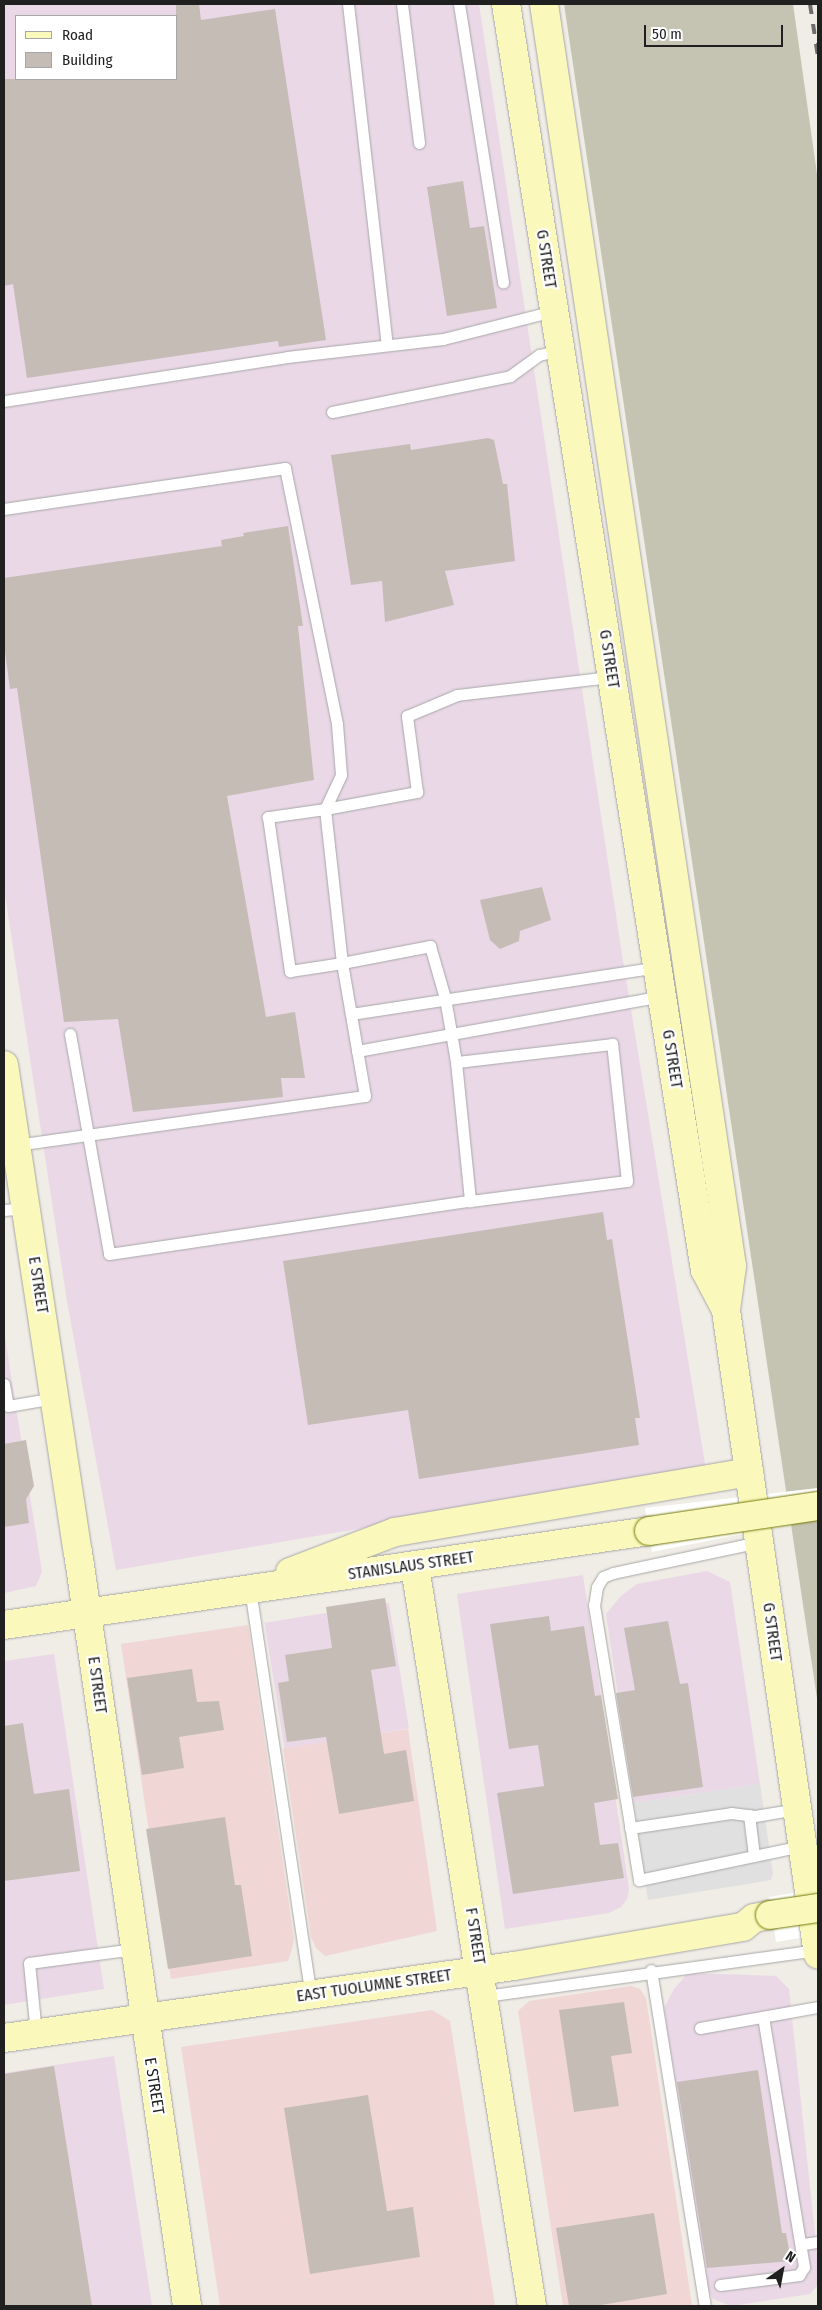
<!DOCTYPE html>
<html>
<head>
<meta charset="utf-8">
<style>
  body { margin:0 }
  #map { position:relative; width:822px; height:2310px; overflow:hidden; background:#f0ece6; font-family:"Fira Sans Condensed",sans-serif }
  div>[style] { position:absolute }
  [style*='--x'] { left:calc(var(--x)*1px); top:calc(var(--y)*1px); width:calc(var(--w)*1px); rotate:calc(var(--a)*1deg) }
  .commercial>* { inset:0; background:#f1d6d6 }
  .industrial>* { inset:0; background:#ead8e7; transform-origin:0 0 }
  .construction>* { inset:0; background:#c5c4b2 }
  .parking>* { inset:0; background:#e0e0e0 }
  .pier>* { inset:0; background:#fff }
  .building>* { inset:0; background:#c5bcb6 }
  .roads { filter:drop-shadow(0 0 1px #a7a7a7) drop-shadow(0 0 1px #a7a7a7) }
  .lane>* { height:11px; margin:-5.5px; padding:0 5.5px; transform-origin:5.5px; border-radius:5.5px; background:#fff }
  .secondary>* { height:28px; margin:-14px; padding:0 14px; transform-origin:14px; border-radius:14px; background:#faf9bb }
  .rail>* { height:4px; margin-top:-2px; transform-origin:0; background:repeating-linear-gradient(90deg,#6e6e6e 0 10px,transparent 0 20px) }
  .bridges { filter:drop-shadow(0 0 1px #737905) drop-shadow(0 0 1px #737905) }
  .secondary-bridge>* { height:28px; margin:-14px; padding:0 14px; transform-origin:14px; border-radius:14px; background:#faf9bb }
  span { translate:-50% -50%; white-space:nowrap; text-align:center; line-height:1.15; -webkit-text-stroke:4.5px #fff; paint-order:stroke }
  .street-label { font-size:16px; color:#202020 }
  .frame { position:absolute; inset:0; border:5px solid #202020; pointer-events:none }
  .legend { position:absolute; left:15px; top:15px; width:162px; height:65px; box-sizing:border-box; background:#fff; border:1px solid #a6a6a6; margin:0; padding:6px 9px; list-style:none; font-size:15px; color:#202020 }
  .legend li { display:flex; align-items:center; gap:10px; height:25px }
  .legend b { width:25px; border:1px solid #a6a6a6 }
  .north { position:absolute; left:757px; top:2245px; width:50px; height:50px; -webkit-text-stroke:4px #fff; paint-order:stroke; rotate:33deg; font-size:14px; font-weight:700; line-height:20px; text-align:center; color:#202020 }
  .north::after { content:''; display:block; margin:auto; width:18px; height:22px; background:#202020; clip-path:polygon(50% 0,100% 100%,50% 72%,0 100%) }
  .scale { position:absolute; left:644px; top:25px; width:139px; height:22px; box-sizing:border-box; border:2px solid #202020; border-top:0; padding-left:6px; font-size:15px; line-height:18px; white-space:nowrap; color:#202020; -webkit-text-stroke:4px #fff; paint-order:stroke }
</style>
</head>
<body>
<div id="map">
  <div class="commercial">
    <i style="clip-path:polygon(248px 1625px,294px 1939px,292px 1949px,288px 1961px,171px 1979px,121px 1644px)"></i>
    <i style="clip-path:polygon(408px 1729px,437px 1931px,325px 1956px,316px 1948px,311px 1937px,283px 1748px)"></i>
    <i style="clip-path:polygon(631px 1986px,640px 1989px,646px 1998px,692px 2306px,563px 2306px,518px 2011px,529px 2001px)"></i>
    <i style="clip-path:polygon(432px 2010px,450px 2021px,495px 2306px,220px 2306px,181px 2047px)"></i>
  </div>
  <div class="industrial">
    <i style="clip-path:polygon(evenodd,4px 4px,479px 4px,620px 942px,706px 1470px,116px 1570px,67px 1301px,4px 888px,4px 4px,16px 16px,176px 16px,176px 79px,16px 79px,16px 16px)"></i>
    <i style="clip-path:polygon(4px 1331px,42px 1572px,36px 1586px,4px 1593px)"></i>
    <i style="clip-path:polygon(707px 1571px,730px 1582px,760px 1784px,634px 1803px,606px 1614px,621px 1596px,637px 1584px)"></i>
    <i style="clip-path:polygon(583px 1575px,629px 1889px,627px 1899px,621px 1907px,609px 1913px,505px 1929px,457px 1594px)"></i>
    <i style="left:389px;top:1603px;width:127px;height:126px;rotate:81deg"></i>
    <i style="clip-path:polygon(54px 1654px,104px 1989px,4px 2005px,4px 1661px)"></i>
    <i style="clip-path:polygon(688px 1973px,776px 1976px,789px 1989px,818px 2262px,818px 2285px,810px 2294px,731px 2306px,713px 2299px,707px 2289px,664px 2008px,674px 1989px)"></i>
    <i style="clip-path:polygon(114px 2056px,152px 2306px,6px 2306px,4px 2073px)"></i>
  </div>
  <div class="construction">
    <i style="clip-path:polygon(564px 4px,793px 4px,818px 181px,818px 1705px)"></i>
  </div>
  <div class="parking">
    <i style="clip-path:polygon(760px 1784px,773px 1874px,771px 1880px,648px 1900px,634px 1803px)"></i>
  </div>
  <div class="pier">
    <i style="clip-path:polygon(818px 1488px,818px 1519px,652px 1552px,645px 1508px)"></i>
    <i style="clip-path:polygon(818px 1889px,818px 1935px,776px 1942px,769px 1897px)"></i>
  </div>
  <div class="building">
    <i style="clip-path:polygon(176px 4px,199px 4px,201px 20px,275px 9px,326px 340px,279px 347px,278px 341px,27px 378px,13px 284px,4px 286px,4px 79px,176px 79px)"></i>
    <i style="clip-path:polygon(463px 181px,470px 228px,484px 226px,497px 308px,447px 316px,427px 187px)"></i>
    <i style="clip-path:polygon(488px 438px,494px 440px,503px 484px,507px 484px,515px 561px,445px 571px,454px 605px,385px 622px,382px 581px,351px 585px,331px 455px,410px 444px,411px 450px)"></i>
    <i style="clip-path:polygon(288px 526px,303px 626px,298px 626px,314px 780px,227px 796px,266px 1017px,295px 1012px,305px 1078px,281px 1078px,283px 1097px,133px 1112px,118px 1019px,64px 1022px,17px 688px,10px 689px,4px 644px,4px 578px,222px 546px,221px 540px,244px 536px,243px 533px)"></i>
    <i style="clip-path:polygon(542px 887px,551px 920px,520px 931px,519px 941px,500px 949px,490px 940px,480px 900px)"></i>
    <i style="clip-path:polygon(603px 1212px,607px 1240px,612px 1239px,640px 1418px,635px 1418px,639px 1445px,419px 1479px,408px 1410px,308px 1425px,283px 1261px)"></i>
    <i style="clip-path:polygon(26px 1440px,34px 1486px,26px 1499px,29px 1523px,4px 1527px,4px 1444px)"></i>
    <i style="clip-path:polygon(385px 1598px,396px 1666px,371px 1670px,384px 1754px,406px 1750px,414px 1801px,339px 1814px,326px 1737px,287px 1742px,278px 1683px,289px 1681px,285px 1655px,332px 1648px,326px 1607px)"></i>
    <i style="clip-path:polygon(549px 1616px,551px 1631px,584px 1626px,595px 1696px,601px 1695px,618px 1799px,594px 1803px,600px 1845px,618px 1843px,624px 1878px,513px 1894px,497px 1793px,544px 1786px,538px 1745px,509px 1749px,490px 1624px)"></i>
    <i style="clip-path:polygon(668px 1621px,680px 1684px,688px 1683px,703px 1787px,633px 1797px,616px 1693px,635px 1690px,624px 1628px)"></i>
    <i style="clip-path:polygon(192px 1669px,197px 1702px,219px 1701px,224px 1730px,179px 1737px,184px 1768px,142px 1775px,127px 1678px)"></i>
    <i style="clip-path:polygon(23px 1723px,34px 1794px,69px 1789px,80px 1871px,4px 1881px,4px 1726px)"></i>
    <i style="clip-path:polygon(225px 1817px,235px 1885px,241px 1885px,252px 1956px,168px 1969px,146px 1829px)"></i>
    <i style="clip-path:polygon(624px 2002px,632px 2053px,611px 2056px,619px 2106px,574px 2112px,559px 2010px)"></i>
    <i style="clip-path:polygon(54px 2066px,92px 2306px,4px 2306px,4px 2074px)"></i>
    <i style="clip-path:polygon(758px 2070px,782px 2233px,786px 2233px,791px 2261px,707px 2268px,677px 2082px)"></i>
    <i style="clip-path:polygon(368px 2095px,387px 2211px,413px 2207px,420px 2257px,310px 2274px,284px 2108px)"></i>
    <i style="clip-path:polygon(654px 2213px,667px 2294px,595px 2306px,569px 2306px,556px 2228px)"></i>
  </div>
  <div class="roads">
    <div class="lane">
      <i style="--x:348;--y:4;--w:343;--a:83.5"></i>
      <i style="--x:402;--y:4;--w:140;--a:83"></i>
      <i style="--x:459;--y:4;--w:282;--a:81"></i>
      <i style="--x:4;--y:401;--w:286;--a:-8.8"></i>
      <i style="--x:287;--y:357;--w:157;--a:-6.6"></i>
      <i style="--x:443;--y:339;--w:114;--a:-14.2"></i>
      <i style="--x:332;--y:412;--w:182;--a:-11.4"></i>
      <i style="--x:510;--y:376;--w:36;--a:-36"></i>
      <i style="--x:539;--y:355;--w:22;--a:-13"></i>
      <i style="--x:4;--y:509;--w:284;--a:-8.3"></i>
      <i style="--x:285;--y:468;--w:261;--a:78.5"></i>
      <i style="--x:337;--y:724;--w:51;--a:85.5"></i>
      <i style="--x:341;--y:775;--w:38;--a:115"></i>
      <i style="--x:325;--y:809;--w:94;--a:-10.5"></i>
      <i style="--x:417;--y:792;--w:77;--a:-97.5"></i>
      <i style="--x:407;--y:716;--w:54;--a:-22.8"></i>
      <i style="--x:457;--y:695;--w:155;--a:-6.7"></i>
      <i style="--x:351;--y:1014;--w:310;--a:-8.7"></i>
      <i style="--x:70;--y:1034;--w:223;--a:79.9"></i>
      <i style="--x:109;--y:1254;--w:365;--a:-8.4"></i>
      <i style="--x:357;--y:1051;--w:310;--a:-10.2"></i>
      <i style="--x:16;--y:1145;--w:352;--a:-8"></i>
      <i style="--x:365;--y:1096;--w:135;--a:-99.8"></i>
      <i style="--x:342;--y:963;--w:155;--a:-96.3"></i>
      <i style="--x:325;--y:809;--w:58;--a:172"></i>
      <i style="--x:268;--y:817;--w:156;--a:81.9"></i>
      <i style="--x:290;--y:971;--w:53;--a:-8.7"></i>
      <i style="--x:342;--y:963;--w:90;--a:-10.9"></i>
      <i style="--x:430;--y:946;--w:54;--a:73.9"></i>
      <i style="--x:445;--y:998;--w:65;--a:80.2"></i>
      <i style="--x:456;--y:1062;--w:140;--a:84.2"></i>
      <i style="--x:470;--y:1201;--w:158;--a:-7.3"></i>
      <i style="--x:627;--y:1181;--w:138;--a:-96.2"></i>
      <i style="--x:612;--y:1044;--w:157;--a:173.4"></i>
      <i style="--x:4;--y:1210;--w:22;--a:-5"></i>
      <i style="--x:4;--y:1384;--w:22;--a:80"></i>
      <i style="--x:8;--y:1406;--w:48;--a:-9.7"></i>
      <i style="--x:759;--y:1542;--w:149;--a:168"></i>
      <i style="--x:613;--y:1573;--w:11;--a:158"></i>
      <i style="--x:603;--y:1577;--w:12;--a:121"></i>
      <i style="--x:597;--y:1587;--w:18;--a:99"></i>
      <i style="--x:594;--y:1605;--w:279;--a:80.7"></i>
      <i style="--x:639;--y:1880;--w:167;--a:-11.8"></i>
      <i style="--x:250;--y:1589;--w:411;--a:81.5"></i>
      <i style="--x:749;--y:1815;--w:41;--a:83"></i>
      <i style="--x:630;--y:1828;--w:102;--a:-8.4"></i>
      <i style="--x:731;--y:1813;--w:24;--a:7"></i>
      <i style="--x:755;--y:1816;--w:43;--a:-9.5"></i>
      <i style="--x:651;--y:1970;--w:340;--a:80.9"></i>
      <i style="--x:485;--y:1996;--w:335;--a:-7.9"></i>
      <i style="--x:700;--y:2028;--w:120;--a:-10.1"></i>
      <i style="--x:36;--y:2033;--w:70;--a:-95.7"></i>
      <i style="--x:29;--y:1963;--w:106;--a:-7.6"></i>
      <i style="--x:803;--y:2244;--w:15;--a:-8"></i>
      <i style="--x:720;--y:2285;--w:80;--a:-7.2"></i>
      <i style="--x:799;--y:2275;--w:9;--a:-58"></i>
      <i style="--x:804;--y:2267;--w:253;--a:-99.3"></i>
    </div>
    <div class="secondary">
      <i style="--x:506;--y:4;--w:1282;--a:81.07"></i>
      <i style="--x:705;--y:1270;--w:45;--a:62.3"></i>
      <i style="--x:544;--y:4;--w:1276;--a:81.53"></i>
      <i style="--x:732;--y:1266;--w:44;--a:97.8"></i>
      <i style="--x:726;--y:1310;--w:651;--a:81.87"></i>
      <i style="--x:4;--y:1065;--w:493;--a:81.4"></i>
      <i style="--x:78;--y:1552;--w:762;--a:81.77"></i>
      <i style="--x:415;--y:1567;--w:748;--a:81"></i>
      <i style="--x:290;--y:1572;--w:112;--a:-20.9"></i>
      <i style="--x:395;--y:1532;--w:359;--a:-9.6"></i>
      <i style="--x:4;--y:1625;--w:652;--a:-8.29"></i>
      <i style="--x:4;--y:2038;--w:515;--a:-8.04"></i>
      <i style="--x:514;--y:1966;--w:232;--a:-9.7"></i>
      <i style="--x:743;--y:1927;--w:14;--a:-39"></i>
      <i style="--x:754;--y:1918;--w:16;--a:-11"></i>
    </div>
  </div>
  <div class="rail">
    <i style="--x:810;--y:4;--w:54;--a:81.4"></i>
  </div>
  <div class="bridges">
    <div class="secondary-bridge">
      <i style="--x:649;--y:1531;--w:171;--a:-8.4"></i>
      <i style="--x:770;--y:1915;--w:49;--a:-8.3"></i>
    </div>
  </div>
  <div class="street-label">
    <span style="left:546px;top:259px;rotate:81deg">G STREET</span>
    <span style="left:609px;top:659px;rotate:81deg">G STREET</span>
    <span style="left:672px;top:1059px;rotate:81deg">G STREET</span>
    <span style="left:38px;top:1285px;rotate:81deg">E STREET</span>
    <span style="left:411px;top:1566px;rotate:-8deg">STANISLAUS STREET</span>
    <span style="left:772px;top:1632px;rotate:82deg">G STREET</span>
    <span style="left:97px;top:1685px;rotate:82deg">E STREET</span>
    <span style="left:475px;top:1936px;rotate:81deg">F STREET</span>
    <span style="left:374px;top:1986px;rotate:-8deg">EAST TUOLUMNE STREET</span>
    <span style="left:154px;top:2086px;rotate:81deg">E STREET</span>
  </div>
  <div class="frame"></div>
  <ul class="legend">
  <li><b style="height:6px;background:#faf9bb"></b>Road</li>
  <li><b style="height:14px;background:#c5bcb6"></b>Building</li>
  </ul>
  <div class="north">N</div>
  <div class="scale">50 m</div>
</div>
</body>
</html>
